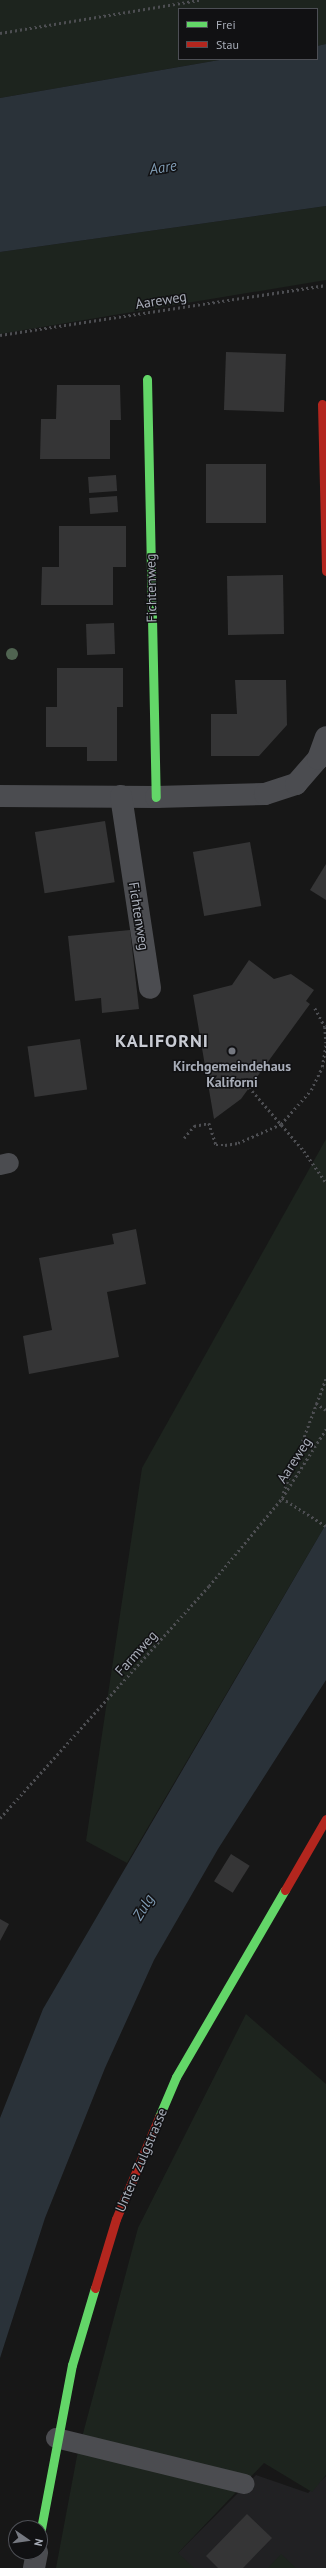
<!DOCTYPE html>
<html>
<head>
<meta charset="utf-8">
<style>
  body { margin:0 }
  #map { position:relative; width:326px; height:2568px; overflow:hidden; background:#171717; font-family:"PT Sans",sans-serif }
  div>[style] { position:absolute }
  [style*='--x'] { left:calc(var(--x)*1px); top:calc(var(--y)*1px); width:calc(var(--w)*1px); rotate:calc(var(--a)*1deg) }
  .built>* { inset:0; background:#212123 }
  .green>* { inset:0; background:#1d241e }
  .water>* { inset:0; background:#2a3239 }
  .building>* { inset:0; background:#353536; transform-origin:0 0 }
  .path>* { height:2.5px; margin-top:-1.25px; transform-origin:0; background:repeating-linear-gradient(90deg,#4d4e52 0 2px,transparent 0 5px) }
  .lane>* { height:20px; margin:-10px; padding:0 10px; transform-origin:10px; border-radius:10px; background:#4b4c50 }
  .street>* { height:22px; margin:-11px; padding:0 11px; transform-origin:11px; border-radius:11px; background:#4b4c50 }
  .fast>* { height:9px; margin:-4.5px; padding:0 4.5px; transform-origin:4.5px; border-radius:4.5px; background:#63d668 }
  .jam>* { height:9px; margin:-4.5px; padding:0 4.5px; transform-origin:4.5px; border-radius:4.5px; background:#b3261e }
  .trees>* { width:12px; height:12px; margin:-6px; border-radius:50%; background:#506451 }
  .dots>* { width:11px; height:11px; translate:-50% -50%; box-sizing:border-box; border:2px solid #111113; border-radius:50% }
  span { translate:-50% -50%; white-space:nowrap; text-align:center; line-height:1.15; -webkit-text-stroke:3px #111113; paint-order:stroke }
  .street-label { font-size:14px; color:#a8adb8 }
  .poi-label { font-size:14px; color:#a8adb8; font-weight:700 }
  .water-label { font-size:15px; color:#7f9bb3; font-style:italic }
  .district-label { font-size:18px; color:#c9ccd4; font-weight:700; letter-spacing:1px }
  .legend { position:absolute; left:178px; top:8px; width:140px; height:52px; box-sizing:border-box; background:#111113; border:1px solid #4d4f55; margin:0; padding:5px 7px; list-style:none; font-size:12px; color:#a8adb8 }
  .legend li { display:flex; align-items:center; gap:8px; height:20px }
  .legend b { width:20px; border:1px solid #4d4f55 }
  .north { position:absolute; left:8px; top:2520px; width:40px; height:40px; box-sizing:border-box; background:#111113; border:1px solid #4d4f55; border-radius:50%; rotate:103deg; font-size:11px; font-weight:700; line-height:16px; text-align:center; color:#a8adb8 }
  .north::after { content:''; display:block; margin:auto; width:14px; height:18px; background:#757880; clip-path:polygon(50% 0,100% 100%,50% 72%,0 100%) }
</style>
</head>
<body>
<div id="map">
  <div class="built">
    <i style="clip-path:polygon(256px 2475px,308px 2493px,326px 2476px,326px 2568px,192px 2568px,177px 2554px)"></i>
  </div>
  <div class="green">
    <i style="clip-path:polygon(0 0,326px 0,326px 44px,317px 46px,317px 9px,179px 9px,179px 59px,225px 59px,0 98px)"></i>
    <i style="clip-path:polygon(326px 206px,326px 280px,0 334px,0 252px)"></i>
    <i style="clip-path:polygon(326px 1139px,326px 1524px,127px 1863px,86px 1841px,142px 1468px)"></i>
    <i style="clip-path:polygon(246px 2014px,326px 2084px,326px 2475px,312px 2492px,264px 2463px,178px 2553px,194px 2568px,56px 2568px,77px 2456px,138px 2228px)"></i>
    <i style="clip-path:polygon(281px 2554px,296px 2568px,268px 2568px)"></i>
  </div>
  <div class="water">
    <i style="clip-path:polygon(326px 44px,326px 206px,0 252px,0 98px,225px 59px,317px 59px,317px 46px)"></i>
    <i style="clip-path:polygon(326px 1524px,326px 1680px,218px 1849px,154px 1960px,105px 2068px,45px 2218px,0 2358px,0 2118px,43px 2009px)"></i>
  </div>
  <div class="building">
    <i style="left:226px;top:352px;width:60px;height:58px;rotate:2deg"></i>
    <i style="clip-path:polygon(57px 385px,120px 385px,121px 420px,110px 420px,110px 459px,40px 459px,41px 419px,56px 419px)"></i>
    <i style="left:206px;top:464px;width:60px;height:59px"></i>
    <i style="left:116px;top:475px;width:16px;height:28px;rotate:86deg"></i>
    <i style="left:117px;top:496px;width:16px;height:28px;rotate:86deg"></i>
    <i style="clip-path:polygon(59px 526px,126px 526px,126px 567px,113px 567px,113px 605px,41px 605px,42px 567px,59px 567px)"></i>
    <i style="left:283px;top:575px;width:59px;height:56px;rotate:89deg"></i>
    <i style="left:114px;top:623px;width:31px;height:28px;rotate:88deg"></i>
    <i style="clip-path:polygon(57px 668px,123px 668px,123px 707px,117px 707px,117px 761px,87px 761px,87px 747px,46px 747px,46px 707px,57px 707px)"></i>
    <i style="clip-path:polygon(235px 680px,286px 680px,287px 725px,259px 756px,211px 756px,211px 714px,237px 714px)"></i>
    <i style="left:105px;top:821px;width:62px;height:71px;rotate:81deg"></i>
    <i style="left:250px;top:842px;width:65px;height:58px;rotate:80deg"></i>
    <i style="clip-path:polygon(326px 864px,326px 900px,310px 890px)"></i>
    <i style="clip-path:polygon(130px 930px,139px 1009px,102px 1013px,101px 998px,75px 1001px,68px 936px)"></i>
    <i style="clip-path:polygon(249px 960px,274px 979px,291px 974px,314px 990px,306px 1001px,310px 1004px,241px 1099px,214px 1119px,193px 995px,232px 985px)"></i>
    <i style="left:80px;top:1039px;width:51px;height:53px;rotate:82deg"></i>
    <i style="clip-path:polygon(136px 1229px,146px 1284px,107px 1292px,119px 1357px,29px 1374px,23px 1336px,52px 1330px,39px 1258px,114px 1244px,112px 1234px)"></i>
    <i style="left:231px;top:1854px;width:22px;height:32px;rotate:32deg"></i>
    <i style="clip-path:polygon(0 1919px,9px 1924px,0 1941px)"></i>
    <i style="clip-path:polygon(247px 2514px,272px 2538px,243px 2568px,218px 2568px,206px 2556px)"></i>
  </div>
  <div class="path">
    <i style="--x:0;--y:33;--w:203;--a:-9.4"></i>
    <i style="--x:0;--y:335;--w:330;--a:-8.7"></i>
    <i style="--x:315;--y:1008;--w:21;--a:62"></i>
    <i style="--x:325;--y:1027;--w:16;--a:86"></i>
    <i style="--x:249;--y:1087;--w:84;--a:49.3"></i>
    <i style="--x:304;--y:1151;--w:39;--a:55"></i>
    <i style="--x:184;--y:1138;--w:16;--a:-50"></i>
    <i style="--x:194;--y:1126;--w:15;--a:-11"></i>
    <i style="--x:209;--y:1123;--w:23;--a:72"></i>
    <i style="--x:216;--y:1145;--w:9;--a:0"></i>
    <i style="--x:225;--y:1145;--w:13;--a:-9"></i>
    <i style="--x:238;--y:1143;--w:47;--a:-23.8"></i>
    <i style="--x:281;--y:1124;--w:45;--a:-48.6"></i>
    <i style="--x:311;--y:1090;--w:25;--a:-64"></i>
    <i style="--x:322;--y:1067;--w:22;--a:-80"></i>
    <i style="--x:316;--y:1403;--w:12;--a:35"></i>
    <i style="--x:283;--y:1493;--w:123;--a:-69.5"></i>
    <i style="--x:282;--y:1498;--w:52;--a:32.5"></i>
    <i style="--x:0;--y:1818;--w:312;--a:-48"></i>
    <i style="--x:209;--y:1586;--w:114;--a:-50.3"></i>
    <i style="--x:282;--y:1498;--w:82;--a:-57.5"></i>
  </div>
  <div class="lane">
    <i style="--x:0;--y:1165;--w:9;--a:-13"></i>
    <i style="--x:56;--y:2438;--w:194;--a:13.7"></i>
  </div>
  <div class="street">
    <i style="--x:0;--y:796;--w:156;--a:0.4"></i>
    <i style="--x:156;--y:797;--w:109;--a:-1.6"></i>
    <i style="--x:265;--y:794;--w:33;--a:-18"></i>
    <i style="--x:296;--y:784;--w:33;--a:-49"></i>
    <i style="--x:318;--y:759;--w:23;--a:-70"></i>
    <i style="--x:121;--y:796;--w:194;--a:81.4"></i>
    <i style="--x:34;--y:2568;--w:16;--a:-79"></i>
  </div>
  <div class="fast">
    <i style="--x:147;--y:379;--w:418;--a:88.8"></i>
    <i style="--x:159;--y:2117;--w:43;--a:-67"></i>
    <i style="--x:176;--y:2077;--w:216;--a:-59.8"></i>
    <i style="--x:40;--y:2534;--w:172;--a:-79.3"></i>
    <i style="--x:72;--y:2365;--w:80;--a:-73.4"></i>
  </div>
  <div class="jam">
    <i style="--x:322;--y:404;--w:167;--a:88.6"></i>
    <i style="--x:285;--y:1890;--w:82;--a:-60"></i>
    <i style="--x:95;--y:2288;--w:72;--a:-73.1"></i>
    <i style="--x:116;--y:2219;--w:111;--a:-67.1"></i>
  </div>
  <div class="trees">
    <i style="left:12px;top:654px"></i>
  </div>
  <div class="dots">
    <i style="left:232px;top:1051px;background:#757880"></i>
  </div>
  <div class="street-label">
    <span style="left:161px;top:300px;rotate:-9deg">Aareweg</span>
    <span style="left:151px;top:588px;rotate:-91deg">Fichtenweg</span>
    <span style="left:139px;top:916px;rotate:81deg">Fichtenweg</span>
    <span style="left:294px;top:1460px;rotate:-57deg">Aareweg</span>
    <span style="left:136px;top:1653px;rotate:-48deg">Farmweg</span>
    <span style="left:141px;top:2160px;rotate:-67deg">Untere Zulgstrasse</span>
  </div>
  <div class="poi-label">
    <span style="left:232px;top:1074px">Kirchgemeindehaus<br>Kaliforni</span>
  </div>
  <div class="water-label">
    <span style="left:163px;top:167px;rotate:-9deg">Aare</span>
    <span style="left:143px;top:1907px;rotate:-59deg">Zulg</span>
  </div>
  <div class="district-label">
    <span style="left:162px;top:1041px">KALIFORNI</span>
  </div>
  <ul class="legend">
  <li><b style="height:5px;background:#63d668"></b>Frei</li>
  <li><b style="height:5px;background:#b3261e"></b>Stau</li>
  </ul>
  <div class="north">N</div>
</div>
</body>
</html>
